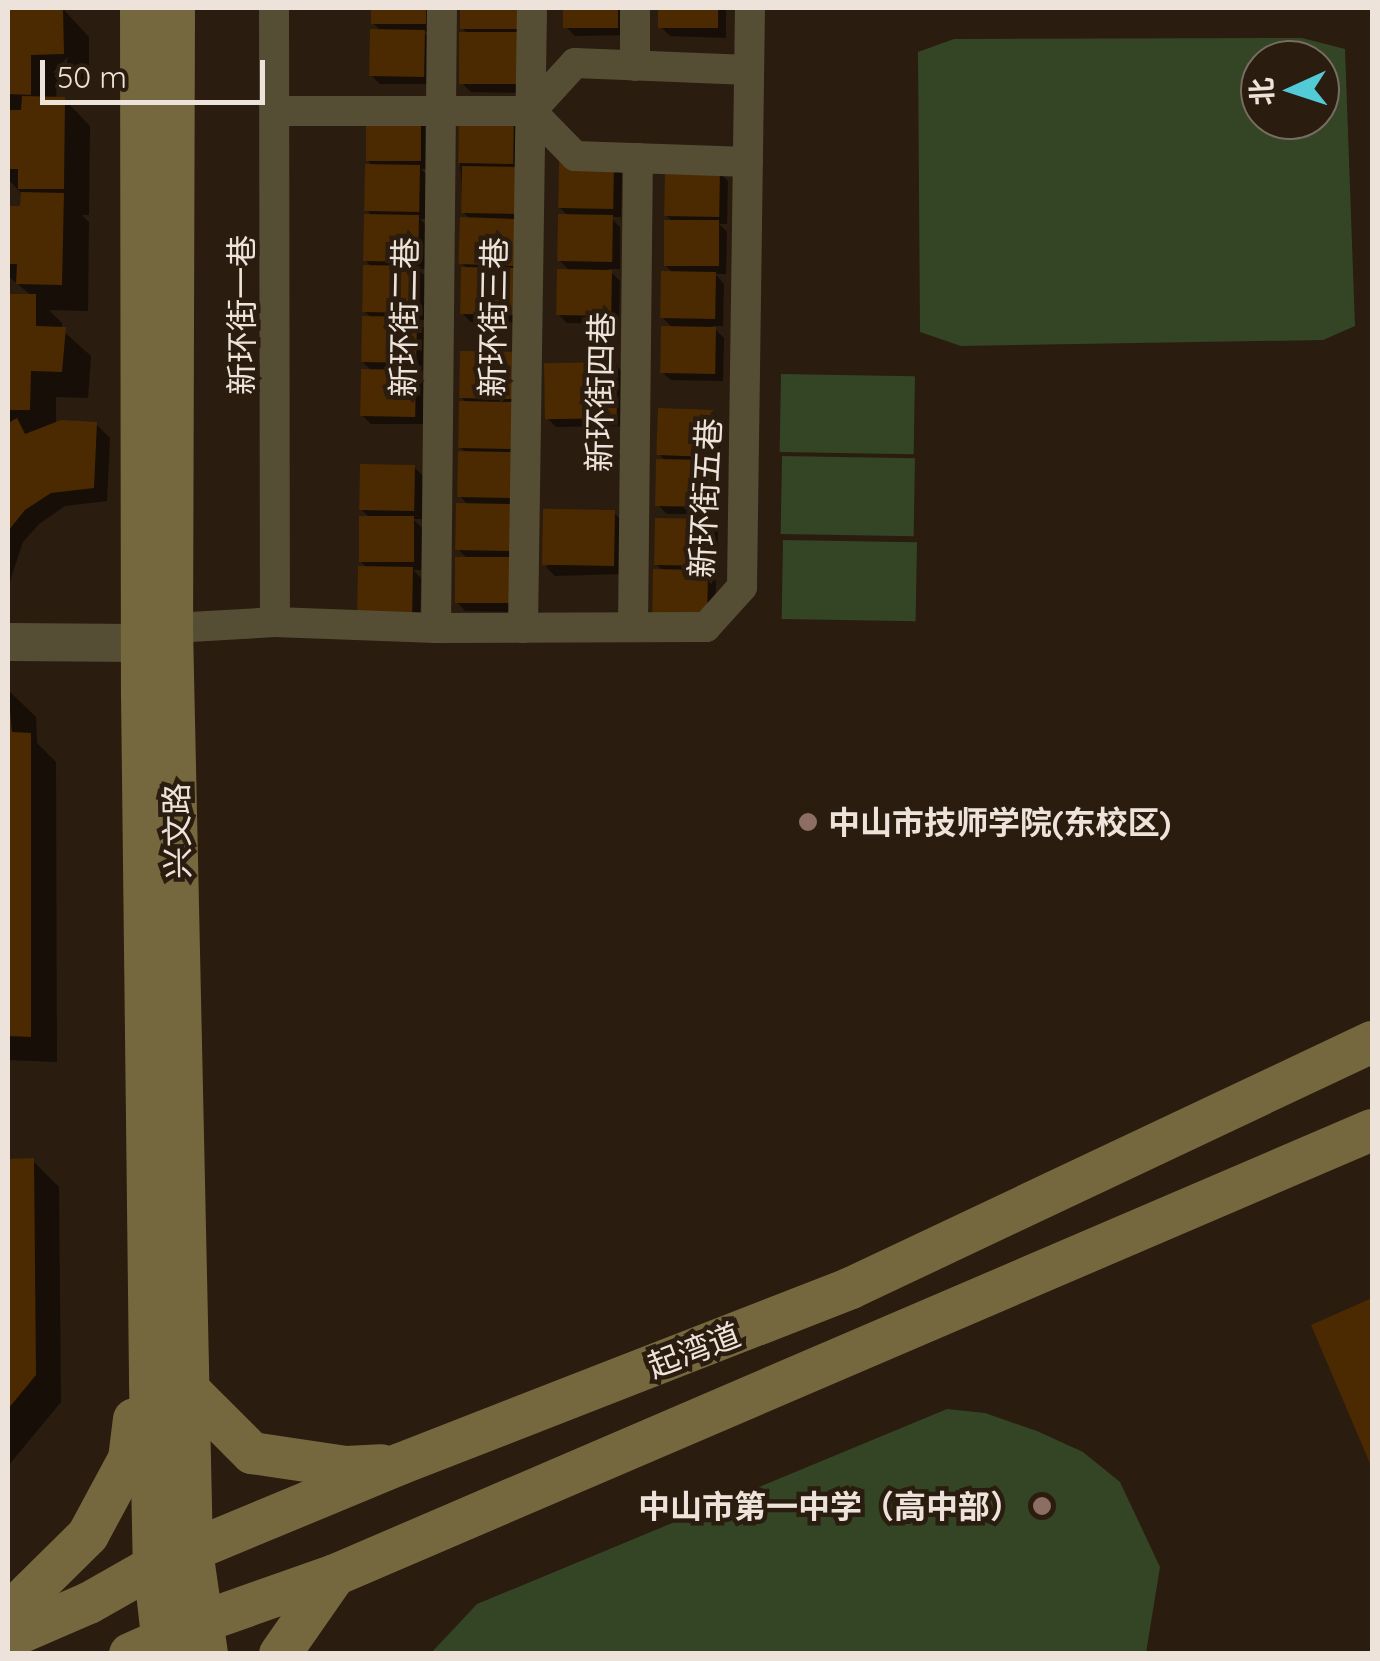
<!DOCTYPE html>
<html>
<head>
<meta charset="utf-8">
<style>
  body { margin:0 }
  #map { position:relative; width:1380px; height:1661px; overflow:hidden; background:#2a1c0e; font-family:Quicksand,"Noto Sans SC",sans-serif }
  div>[style] { position:absolute }
  [style*='--x'] { left:calc(var(--x)*1px); top:calc(var(--y)*1px); width:calc(var(--w)*1px); rotate:calc(var(--a)*1deg) }
  .green>* { inset:0; background:#334525; transform-origin:0 0 }
  .shadow>* { inset:0; background:#0007 }
  .building>* { inset:0; background:#4c2a01; transform-origin:0 0 }
  .minor>* { height:30px; margin:-15px; padding:0 15px; transform-origin:15px; border-radius:15px; background:#564e34 }
  .tertiary>* { height:38px; margin:-19px; padding:0 19px; transform-origin:19px; border-radius:19px; background:#564e34 }
  .secondary>* { height:42px; margin:-21px; padding:0 21px; transform-origin:21px; border-radius:21px; background:#75683e }
  .dots>* { width:28px; height:28px; translate:-50% -50%; box-sizing:border-box; border:5px solid #2a1c0e; border-radius:50% }
  span { translate:-50% -50%; white-space:nowrap; text-align:center; line-height:1.15; -webkit-text-stroke:9px #2a1c0e; paint-order:stroke }
  .street-label { font-size:32px; color:#ede3da }
  .poi-label { font-size:32px; color:#ede3da; font-weight:700 }
  .left { translate:0 -50%; text-align:left }
  .right { translate:-100% -50%; text-align:right }
  .frame { position:absolute; inset:0; border:10px solid #ede3da; pointer-events:none }
  .north { position:absolute; left:1240px; top:40px; width:100px; height:100px; box-sizing:border-box; background:#2a1c0e; border:2px solid #786c60; border-radius:50%; rotate:267deg; font-size:28px; font-weight:700; line-height:40px; text-align:center; color:#ede3da }
  .north::after { content:''; display:block; margin:auto; width:35px; height:45px; background:#52cbd7; clip-path:polygon(50% 0,100% 100%,50% 72%,0 100%) }
  .scale { position:absolute; left:40px; top:60px; width:225px; height:45px; box-sizing:border-box; border:5px solid #ede3da; border-top:0; padding-left:12px; font-size:30px; line-height:35px; white-space:nowrap; color:#ede3da; -webkit-text-stroke:8px #2a1c0e; paint-order:stroke }
</style>
</head>
<body>
<div id="map">
  <div class="green">
    <i style="clip-path:polygon(evenodd,1302px 38px,1345px 49px,1355px 326px,1323px 340px,961px 346px,920px 332px,918px 52px,954px 39px,1302px 38px,1260px 60px,1320px 60px,1320px 120px,1260px 120px,1260px 60px)"></i>
    <i style="left:781px;top:374px;width:134px;height:78px;rotate:1deg"></i>
    <i style="left:782px;top:456px;width:133px;height:78px;rotate:1deg"></i>
    <i style="left:783px;top:540px;width:134px;height:79px;rotate:1deg"></i>
    <i style="clip-path:polygon(947px 1409px,985px 1413px,1037px 1431px,1083px 1452px,1120px 1482px,1160px 1567px,1146px 1653px,431px 1653px,477px 1604px)"></i>
  </div>
  <div class="shadow">
    <i style="clip-path:polygon(8px 8px,62px 8px,89px 37px,89px 79px,57px 81px,56px 99px,64px 99px,90px 126px,89px 215px,82px 215px,89px 222px,88px 311px,49px 310px,62px 323px,62px 330px,91px 356px,88px 398px,56px 397px,56px 424px,96px 424px,110px 438px,107px 501px,65px 506px,39px 524px,23px 542px,8px 587px,8px 296px,32px 296px,8px 276px,8px 208px,23px 209px,23px 195px,8px 179px,8px 113px,11px 113px,8px 109px)"></i>
    <i style="clip-path:polygon(373px 8px,434px 8px,433px 32px,424px 32px,433px 42px,432px 84px,380px 84px,371px 75px,382px 32px,373px 23px)"></i>
    <i style="clip-path:polygon(462px 8px,529px 8px,528px 93px,471px 92px,462px 83px,469px 35px,462px 28px)"></i>
    <i style="clip-path:polygon(566px 8px,626px 8px,626px 35px,575px 36px,566px 27px)"></i>
    <i style="clip-path:polygon(661px 8px,726px 8px,726px 38px,670px 36px,661px 27px)"></i>
    <i style="clip-path:polygon(420px 118px,429px 127px,428px 169px,421px 169px,428px 176px,427px 219px,420px 219px,427px 226px,426px 269px,418px 269px,426px 277px,425px 320px,417px 320px,424px 328px,423px 371px,413px 370px,424px 381px,423px 424px,371px 424px,362px 415px,373px 372px,362px 361px,372px 318px,364px 311px,373px 268px,365px 260px,373px 217px,367px 210px,373px 166px,367px 160px)"></i>
    <i style="clip-path:polygon(513px 119px,522px 128px,523px 323px,471px 322px,462px 313px,469px 270px,462px 263px,471px 220px,463px 212px,460px 162px)"></i>
    <i style="clip-path:polygon(613px 165px,622px 174px,621px 217px,610px 217px,620px 227px,620px 269px,608px 269px,620px 281px,619px 324px,567px 323px,558px 314px,571px 272px,559px 260px,570px 217px,560px 208px)"></i>
    <i style="clip-path:polygon(719px 172px,728px 181px,727px 224px,719px 224px,727px 232px,726px 274px,715px 274px,724px 284px,723px 326px,712px 326px,724px 338px,723px 381px,671px 380px,662px 372px,674px 329px,662px 317px,674px 274px,665px 265px,673px 222px,666px 215px)"></i>
    <i style="clip-path:polygon(514px 354px,517px 612px,465px 611px,457px 602px,468px 559px,458px 549px,469px 506px,460px 496px,467px 453px,460px 447px,468px 404px,461px 397px)"></i>
    <i style="clip-path:polygon(615px 364px,624px 373px,625px 426px,556px 427px,547px 418px)"></i>
    <i style="clip-path:polygon(712px 412px,721px 421px,720px 464px,712px 464px,719px 471px,718px 514px,667px 514px,658px 505px,666px 461px,659px 454px)"></i>
    <i style="clip-path:polygon(414px 467px,423px 476px,422px 519px,413px 519px,422px 528px,421px 570px,413px 570px,421px 578px,420px 621px,360px 561px,370px 518px,361px 509px)"></i>
    <i style="clip-path:polygon(614px 513px,622px 521px,622px 574px,555px 576px,546px 567px)"></i>
    <i style="clip-path:polygon(709px 521px,718px 530px,717px 573px,708px 573px,716px 581px,715px 624px,656px 564px)"></i>
    <i style="clip-path:polygon(8px 690px,36px 717px,37px 743px,56px 762px,57px 1062px,8px 1060px)"></i>
    <i style="clip-path:polygon(33px 1161px,59px 1187px,61px 1402px,8px 1466px,8px 1162px)"></i>
    <i style="clip-path:polygon(1372px 1301px,1372px 1462px,1314px 1326px)"></i>
  </div>
  <div class="building">
    <i style="clip-path:polygon(8px 8px,63px 8px,64px 54px,31px 55px,31px 95px,8px 94px)"></i>
    <i style="left:371px;top:8px;width:55px;height:16px"></i>
    <i style="left:460px;top:8px;width:61px;height:21px"></i>
    <i style="left:563px;top:8px;width:55px;height:20px"></i>
    <i style="left:658px;top:8px;width:60px;height:20px"></i>
    <i style="left:370px;top:29px;width:55px;height:47px;rotate:1deg"></i>
    <i style="left:459px;top:32px;width:63px;height:52px"></i>
    <i style="clip-path:polygon(22px 96px,65px 97px,64px 189px,18px 189px,18px 169px,8px 169px,8px 110px,21px 110px)"></i>
    <i style="left:366px;top:115px;width:55px;height:46px"></i>
    <i style="left:459px;top:116px;width:55px;height:47px;rotate:1deg"></i>
    <i style="left:559px;top:162px;width:55px;height:46px;rotate:1deg"></i>
    <i style="left:365px;top:164px;width:55px;height:47px;rotate:1deg"></i>
    <i style="left:462px;top:166px;width:55px;height:47px;rotate:1deg"></i>
    <i style="left:665px;top:169px;width:55px;height:47px;rotate:1deg"></i>
    <i style="clip-path:polygon(21px 192px,64px 193px,62px 285px,16px 284px,17px 264px,8px 264px,8px 206px,20px 206px)"></i>
    <i style="left:364px;top:214px;width:55px;height:47px;rotate:1deg"></i>
    <i style="left:558px;top:214px;width:55px;height:47px;rotate:1deg"></i>
    <i style="left:460px;top:217px;width:55px;height:47px;rotate:2deg"></i>
    <i style="left:664px;top:220px;width:55px;height:46px"></i>
    <i style="left:363px;top:265px;width:55px;height:47px;rotate:1deg"></i>
    <i style="left:461px;top:267px;width:55px;height:47px;rotate:1deg"></i>
    <i style="left:557px;top:269px;width:55px;height:46px;rotate:1deg"></i>
    <i style="left:661px;top:271px;width:55px;height:47px;rotate:1deg"></i>
    <i style="clip-path:polygon(8px 294px,36px 294px,36px 326px,66px 327px,62px 372px,31px 371px,30px 410px,8px 410px)"></i>
    <i style="left:362px;top:316px;width:55px;height:46px;rotate:1deg"></i>
    <i style="left:661px;top:326px;width:55px;height:47px;rotate:1deg"></i>
    <i style="left:460px;top:351px;width:55px;height:47px;rotate:1deg"></i>
    <i style="left:616px;top:362px;width:56px;height:72px;rotate:89deg"></i>
    <i style="left:361px;top:369px;width:55px;height:47px;rotate:1deg"></i>
    <i style="left:459px;top:401px;width:55px;height:47px;rotate:1deg"></i>
    <i style="left:658px;top:408px;width:55px;height:47px;rotate:2deg"></i>
    <i style="clip-path:polygon(17px 418px,25px 434px,61px 420px,97px 422px,94px 488px,51px 493px,25px 510px,8px 531px,8px 423px)"></i>
    <i style="left:458px;top:451px;width:55px;height:46px;rotate:1deg"></i>
    <i style="left:656px;top:459px;width:55px;height:47px;rotate:1deg"></i>
    <i style="left:360px;top:464px;width:55px;height:46px;rotate:1deg"></i>
    <i style="left:456px;top:503px;width:55px;height:47px;rotate:1deg"></i>
    <i style="left:615px;top:510px;width:56px;height:72px;rotate:91deg"></i>
    <i style="left:359px;top:516px;width:55px;height:46px"></i>
    <i style="left:655px;top:518px;width:55px;height:47px;rotate:1deg"></i>
    <i style="left:455px;top:557px;width:55px;height:46px"></i>
    <i style="left:358px;top:566px;width:55px;height:47px;rotate:1deg"></i>
    <i style="left:653px;top:569px;width:55px;height:46px;rotate:1deg"></i>
    <i style="clip-path:polygon(8px 687px,12px 732px,31px 733px,31px 1037px,8px 1036px)"></i>
    <i style="clip-path:polygon(34px 1158px,36px 1375px,8px 1409px,8px 1159px)"></i>
    <i style="clip-path:polygon(1372px 1298px,1372px 1468px,1311px 1325px)"></i>
  </div>
  <div class="minor">
    <i style="--x:274;--y:8;--w:614;--a:89.91"></i>
    <i style="--x:635;--y:66;--w:58;--a:-90"></i>
    <i style="--x:276;--y:111;--w:255;--a:0"></i>
    <i style="--x:531;--y:111;--w:63;--a:45.6"></i>
    <i style="--x:575;--y:156;--w:173;--a:2"></i>
    <i style="--x:531;--y:111;--w:65;--a:-47.5"></i>
    <i style="--x:575;--y:63;--w:174;--a:2.3"></i>
    <i style="--x:633;--y:627;--w:469;--a:-89.4"></i>
    <i style="--x:172;--y:628;--w:103;--a:-3.3"></i>
    <i style="--x:275;--y:622;--w:161;--a:2.1"></i>
    <i style="--x:436;--y:628;--w:270;--a:-0.2"></i>
    <i style="--x:706;--y:627;--w:54;--a:-48"></i>
    <i style="--x:742;--y:587;--w:579;--a:-89.21"></i>
    <i style="--x:436;--y:628;--w:620;--a:-89.45"></i>
    <i style="--x:523;--y:628;--w:620;--a:-89.17"></i>
  </div>
  <div class="tertiary">
    <i style="--x:8;--y:642;--w:162;--a:0.4"></i>
  </div>
  <div class="secondary">
    <i style="--x:141;--y:8;--w:685;--a:89.92"></i>
    <i style="--x:142;--y:693;--w:689;--a:89.33"></i>
    <i style="--x:150;--y:1382;--w:184;--a:88.8"></i>
    <i style="--x:154;--y:1566;--w:89;--a:83.5"></i>
    <i style="--x:174;--y:8;--w:620;--a:90.18"></i>
    <i style="--x:172;--y:628;--w:923;--a:88.76"></i>
    <i style="--x:192;--y:1551;--w:104;--a:81.7"></i>
    <i style="--x:188;--y:1389;--w:91;--a:45"></i>
    <i style="--x:252;--y:1453;--w:95;--a:8.5"></i>
    <i style="--x:346;--y:1467;--w:35;--a:-3"></i>
    <i style="--x:8;--y:1614;--w:112;--a:-44.6"></i>
    <i style="--x:88;--y:1535;--w:86;--a:-61.7"></i>
    <i style="--x:129;--y:1459;--w:40;--a:-82.9"></i>
    <i style="--x:8;--y:1638;--w:88;--a:-23.4"></i>
    <i style="--x:89;--y:1603;--w:75;--a:-29.6"></i>
    <i style="--x:154;--y:1566;--w:266;--a:-22.5"></i>
    <i style="--x:400;--y:1464;--w:484;--a:-21.3"></i>
    <i style="--x:851;--y:1288;--w:576;--a:-25.28"></i>
    <i style="--x:130;--y:1654;--w:79;--a:-24"></i>
    <i style="--x:202;--y:1622;--w:141;--a:-19.5"></i>
    <i style="--x:335;--y:1575;--w:1128;--a:-23.23"></i>
    <i style="--x:280;--y:1654;--w:96;--a:-55.2"></i>
  </div>
  <div class="dots">
    <i style="left:808px;top:822px;background:#8d6e63"></i>
    <i style="left:1042px;top:1506px;background:#8d6e63"></i>
  </div>
  <div class="street-label">
    <span style="left:241px;top:315px;rotate:-90deg">新环街一巷</span>
    <span style="left:404px;top:317px;rotate:-89deg">新环街二巷</span>
    <span style="left:493px;top:317px;rotate:-89deg">新环街三巷</span>
    <span style="left:600px;top:392px;rotate:-89deg">新环街四巷</span>
    <span style="left:705px;top:498px;rotate:-87deg">新环街五巷</span>
    <span style="left:177px;top:831px;rotate:-91deg">兴文路</span>
    <span style="left:694px;top:1350px;rotate:-21deg">起湾道</span>
  </div>
  <div class="poi-label">
    <span class="left" style="left:828px;top:822px">中山市技师学院(东校区)</span>
    <span class="right" style="left:1022px;top:1506px">中山市第一中学（高中部）</span>
  </div>
  <div class="frame"></div>
  <div class="north">北</div>
  <div class="scale">50 m</div>
</div>
</body>
</html>
